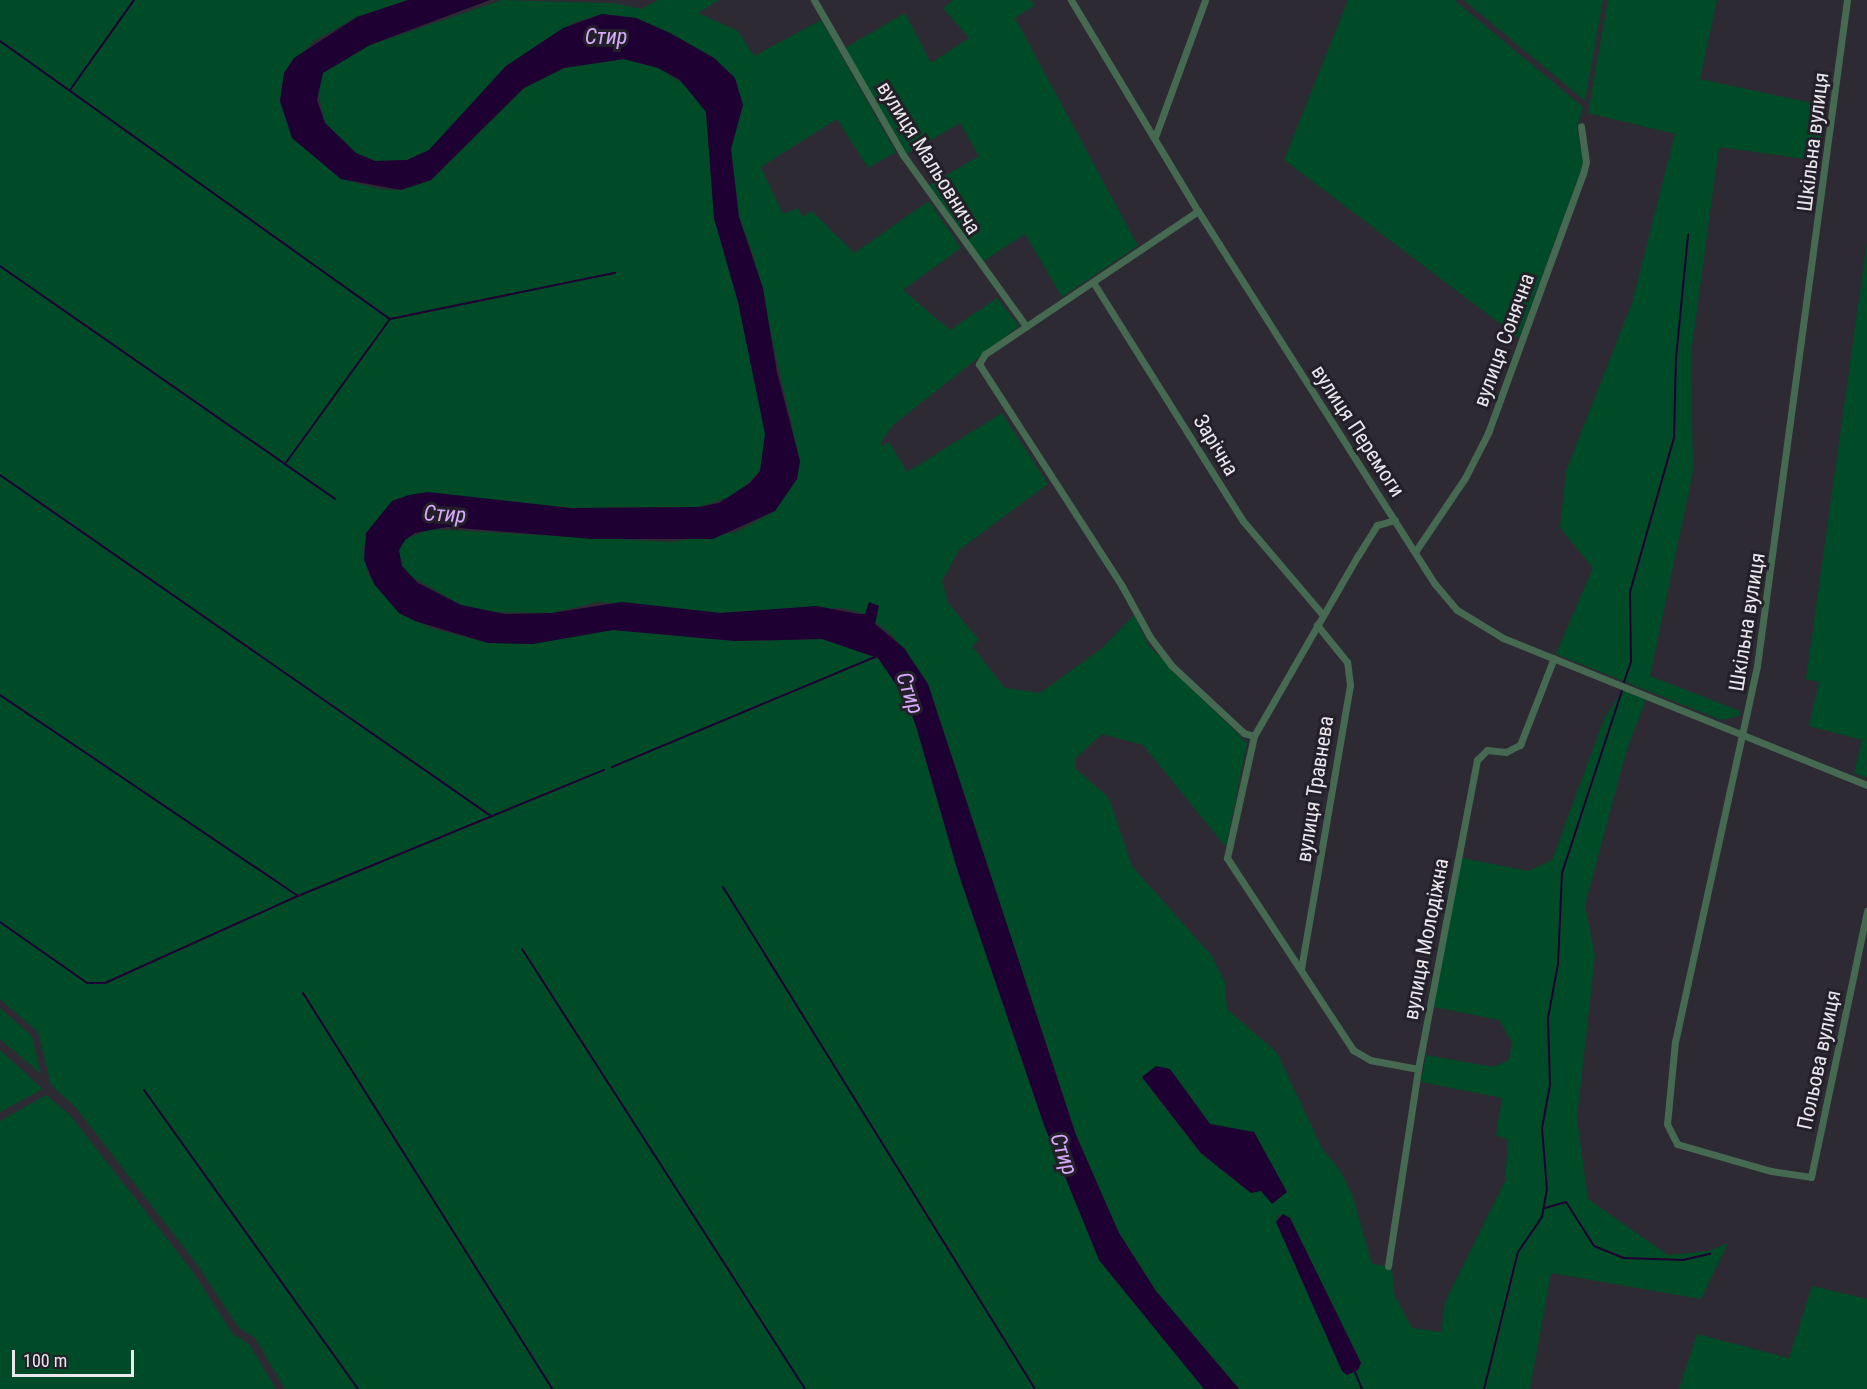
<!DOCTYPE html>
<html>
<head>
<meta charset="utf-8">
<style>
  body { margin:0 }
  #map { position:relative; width:1867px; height:1389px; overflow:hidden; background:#2e2a33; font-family:"Roboto Condensed",sans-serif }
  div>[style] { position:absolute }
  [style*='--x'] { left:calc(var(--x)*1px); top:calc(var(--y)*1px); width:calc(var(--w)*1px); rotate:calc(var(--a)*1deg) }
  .green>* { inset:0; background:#004b27 }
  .water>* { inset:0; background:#1f0033 }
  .stream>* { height:2px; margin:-1px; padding:0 1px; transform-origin:1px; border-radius:1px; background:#1f0033 }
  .street>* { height:7px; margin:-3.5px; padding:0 3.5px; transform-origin:3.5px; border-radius:3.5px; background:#456951 }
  span { translate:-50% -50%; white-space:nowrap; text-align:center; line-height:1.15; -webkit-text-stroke:6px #242029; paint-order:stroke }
  .street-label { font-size:21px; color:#eae7ed }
  .water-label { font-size:22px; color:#d8aaff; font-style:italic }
  .scale { position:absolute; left:12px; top:1350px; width:122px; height:27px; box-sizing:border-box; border:3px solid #eae7ed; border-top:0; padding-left:8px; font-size:18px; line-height:21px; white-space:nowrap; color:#eae7ed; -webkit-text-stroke:4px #242029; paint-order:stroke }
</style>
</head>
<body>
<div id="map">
  <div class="green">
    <i style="clip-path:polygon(0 0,408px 0,357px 17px,314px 41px,284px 74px,280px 101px,292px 138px,341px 179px,380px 189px,401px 190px,431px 180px,524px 88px,564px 68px,624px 59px,658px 68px,691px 89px,706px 112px,714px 218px,738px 302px,766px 434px,760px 471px,736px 495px,699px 507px,571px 508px,486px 499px,363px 546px,368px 574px,399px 613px,434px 629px,488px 643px,613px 630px,735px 641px,822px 639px,878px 658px,906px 699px,916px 726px,958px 872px,1044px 1125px,1099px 1260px,1204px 1389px,285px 1389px,255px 1338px,239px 1328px,199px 1267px,77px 1109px,51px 1085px,38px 1032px,0 999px)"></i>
    <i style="clip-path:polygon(evenodd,502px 0,613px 3px,641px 9px,658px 0,719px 0,698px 13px,738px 31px,754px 56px,821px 20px,896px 152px,868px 168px,837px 119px,761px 167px,783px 214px,798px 208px,802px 217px,812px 211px,854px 253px,929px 201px,961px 248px,903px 290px,950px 330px,997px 298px,1019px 326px,893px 425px,881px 442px,881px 447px,889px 442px,907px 472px,1002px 413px,1048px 484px,959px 550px,942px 581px,949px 604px,979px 640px,972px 646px,1005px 688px,1040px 693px,1101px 649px,1134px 615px,1149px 646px,1247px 743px,1226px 847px,1143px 745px,1102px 734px,1076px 758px,1076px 769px,1109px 798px,1132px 866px,1211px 955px,1225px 982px,1227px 1009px,1277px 1053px,1323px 1150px,1340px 1170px,1353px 1197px,1372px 1264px,1392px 1267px,1394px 1294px,1412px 1328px,1441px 1332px,1445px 1302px,1505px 1181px,1508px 1140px,1496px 1135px,1502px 1098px,1421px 1082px,1426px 1055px,1493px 1067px,1509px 1060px,1512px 1042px,1499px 1020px,1434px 1007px,1462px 858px,1528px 871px,1552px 860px,1604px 719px,1622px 690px,1646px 700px,1627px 749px,1585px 905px,1595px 956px,1577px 1118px,1588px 1199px,1668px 1255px,1709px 1251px,1728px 1243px,1701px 1299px,1551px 1273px,1530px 1389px,1239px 1389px,1156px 1291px,1119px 1233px,1076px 1135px,928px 684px,893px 636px,865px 614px,842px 608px,721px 613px,598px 602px,552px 613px,484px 612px,461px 605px,408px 575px,399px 560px,399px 550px,404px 540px,429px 529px,671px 542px,736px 532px,775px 511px,800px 461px,753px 255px,739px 217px,731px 149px,739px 120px,686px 42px,636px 18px,602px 14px,575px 22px,506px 66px,429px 150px,407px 160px,375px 161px,356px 153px,325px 123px,317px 87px,323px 73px,337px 61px,370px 45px,502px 0,1170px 1069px,1210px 1124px,1251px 1193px,1201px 1154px,1142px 1078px,1170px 1069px,502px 0,1278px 1215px,1290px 1218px,1361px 1363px,1358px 1370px,1342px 1371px,1276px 1222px,1278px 1215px)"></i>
    <i style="clip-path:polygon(953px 0,1030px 0,1035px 5px,1015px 18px,1138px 246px,1062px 297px,1025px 234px,981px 263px,928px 186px,979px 156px,960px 123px,907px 154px,845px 48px,905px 13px,931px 63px,969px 38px,943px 8px)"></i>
    <i style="clip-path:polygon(1348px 0,1454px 0,1583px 107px,1577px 127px,1583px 162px,1580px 173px,1519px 338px,1284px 160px)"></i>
    <i style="clip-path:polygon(1464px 0,1603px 0,1585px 101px)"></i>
    <i style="clip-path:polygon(1608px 0,1717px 0,1700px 79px,1826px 106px,1819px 161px,1719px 147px,1691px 354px,1693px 472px,1650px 676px,1740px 711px,1739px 716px,1721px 720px,1556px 654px,1593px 568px,1560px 528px,1566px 471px,1632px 303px,1675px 134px,1588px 113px)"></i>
    <i style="clip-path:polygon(1867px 242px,1867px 778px,1854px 773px,1862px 740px,1809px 726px,1819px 682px,1806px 679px)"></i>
    <i style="clip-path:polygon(0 1008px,32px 1036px,41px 1074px,0 1039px)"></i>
    <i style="clip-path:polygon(0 1050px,43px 1089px,0 1112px)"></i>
    <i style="clip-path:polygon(46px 1095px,70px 1115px,193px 1272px,233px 1334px,249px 1344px,276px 1389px,0 1389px,0 1121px)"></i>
    <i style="clip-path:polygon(1812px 1286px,1867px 1299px,1867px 1389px,1679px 1389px,1697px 1334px,1789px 1358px)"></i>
  </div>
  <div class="water">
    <i style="clip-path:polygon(408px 0,490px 0,370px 45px,323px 73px,317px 100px,325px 123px,356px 153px,375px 161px,407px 160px,429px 150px,506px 66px,563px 28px,602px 14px,636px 18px,670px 33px,714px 58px,735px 78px,743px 105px,731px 149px,739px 217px,763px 288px,777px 372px,800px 461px,797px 479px,775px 511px,713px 539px,593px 539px,447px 527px,415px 533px,405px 540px,399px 550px,402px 566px,418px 583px,461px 605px,505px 614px,552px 613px,622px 602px,721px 613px,816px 606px,859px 614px,865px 614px,869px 602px,879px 606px,875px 624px,904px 648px,928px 684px,1076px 1135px,1119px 1233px,1156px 1291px,1239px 1389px,1204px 1389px,1099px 1260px,1044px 1125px,958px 872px,916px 726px,906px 699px,878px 658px,822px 639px,735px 641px,613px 630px,533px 644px,488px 643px,415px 621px,399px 613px,374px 584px,364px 560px,366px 533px,392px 501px,409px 495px,428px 492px,571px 508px,699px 507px,719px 503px,750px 483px,760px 471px,765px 434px,738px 302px,714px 218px,706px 112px,680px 80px,658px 68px,624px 59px,564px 68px,524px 88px,431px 180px,401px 190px,341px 179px,292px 138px,280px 101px,284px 73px,294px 58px,357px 17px)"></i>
    <i style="clip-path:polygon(1156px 1066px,1170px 1069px,1210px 1124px,1254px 1132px,1287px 1192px,1272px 1204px,1261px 1191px,1251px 1193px,1201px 1153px,1142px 1077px)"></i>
    <i style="clip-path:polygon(1283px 1214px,1290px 1218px,1361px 1363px,1358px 1370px,1347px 1375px,1342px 1371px,1276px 1222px)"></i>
  </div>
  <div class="stream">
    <i style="--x:0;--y:41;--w:479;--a:35.5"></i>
    <i style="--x:70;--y:90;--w:110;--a:-54.6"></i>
    <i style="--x:0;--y:266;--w:408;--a:34.8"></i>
    <i style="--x:285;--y:464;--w:179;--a:-54.1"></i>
    <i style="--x:390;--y:319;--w:230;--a:-11.6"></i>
    <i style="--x:0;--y:475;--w:598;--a:34.78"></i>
    <i style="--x:1624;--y:682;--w:21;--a:-71"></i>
    <i style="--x:1631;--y:662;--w:70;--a:-90.8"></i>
    <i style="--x:1630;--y:592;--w:160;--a:-74.1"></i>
    <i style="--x:1674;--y:438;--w:80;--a:-88.6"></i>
    <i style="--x:1676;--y:358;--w:124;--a:-84.4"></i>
    <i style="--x:0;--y:695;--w:359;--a:34"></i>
    <i style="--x:612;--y:767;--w:287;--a:-22.7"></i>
    <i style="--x:723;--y:887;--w:591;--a:58.14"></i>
    <i style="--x:0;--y:922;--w:106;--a:35"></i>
    <i style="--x:87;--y:983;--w:18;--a:0"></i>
    <i style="--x:105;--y:983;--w:212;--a:-24.3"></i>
    <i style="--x:298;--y:896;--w:331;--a:-22.4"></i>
    <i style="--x:522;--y:949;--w:523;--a:57.25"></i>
    <i style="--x:303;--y:993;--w:468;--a:57.8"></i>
    <i style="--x:144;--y:1090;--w:368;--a:54.4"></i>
    <i style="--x:1545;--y:1208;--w:22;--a:-16"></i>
    <i style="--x:1566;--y:1202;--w:52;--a:57.5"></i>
    <i style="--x:1594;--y:1246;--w:32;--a:22"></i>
    <i style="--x:1624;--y:1258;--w:59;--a:1.9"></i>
    <i style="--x:1683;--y:1260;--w:28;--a:-13"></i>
    <i style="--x:1355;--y:1372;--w:18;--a:68"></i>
    <i style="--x:1484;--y:1389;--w:141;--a:-76.1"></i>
    <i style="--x:1518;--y:1252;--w:42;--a:-55.6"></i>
    <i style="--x:1542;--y:1217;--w:27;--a:-80"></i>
    <i style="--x:1547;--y:1190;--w:62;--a:-94.6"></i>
    <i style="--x:1542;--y:1128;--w:44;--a:-79.5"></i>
    <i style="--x:1550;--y:1085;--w:67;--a:-91.7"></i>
    <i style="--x:1548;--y:1018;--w:55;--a:-79.5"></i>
    <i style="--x:1558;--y:964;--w:91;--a:-87.5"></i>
    <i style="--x:1562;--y:873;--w:193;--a:-71.8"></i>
  </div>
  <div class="street">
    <i style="--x:814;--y:0;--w:179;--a:60.1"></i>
    <i style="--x:903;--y:155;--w:211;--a:54.3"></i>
    <i style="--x:1071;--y:0;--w:246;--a:59"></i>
    <i style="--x:1198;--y:211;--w:442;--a:57.6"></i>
    <i style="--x:1435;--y:584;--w:34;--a:50"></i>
    <i style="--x:1457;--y:610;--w:54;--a:31.3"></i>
    <i style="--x:1503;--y:638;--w:393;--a:22"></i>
    <i style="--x:1847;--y:0;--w:672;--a:97.7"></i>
    <i style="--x:1757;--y:666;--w:384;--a:102.3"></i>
    <i style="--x:1675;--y:1041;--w:83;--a:95.5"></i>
    <i style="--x:1667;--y:1124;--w:22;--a:63"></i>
    <i style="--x:1677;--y:1144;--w:98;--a:16"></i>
    <i style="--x:1771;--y:1171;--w:40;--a:8.5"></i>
    <i style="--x:1811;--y:1177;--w:272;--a:-78.1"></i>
    <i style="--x:1155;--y:137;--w:146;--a:-69.9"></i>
    <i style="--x:1198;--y:211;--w:257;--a:146.1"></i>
    <i style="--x:985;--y:354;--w:12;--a:121"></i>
    <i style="--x:979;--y:364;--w:264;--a:57.2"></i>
    <i style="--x:1122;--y:586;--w:58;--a:61.2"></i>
    <i style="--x:1150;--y:637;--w:35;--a:53"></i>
    <i style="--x:1171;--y:665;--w:100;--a:43"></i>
    <i style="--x:1244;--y:733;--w:10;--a:17"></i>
    <i style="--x:1093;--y:282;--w:282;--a:57.9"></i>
    <i style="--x:1243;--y:521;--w:123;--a:49.6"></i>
    <i style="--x:1395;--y:520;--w:19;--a:164"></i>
    <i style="--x:1377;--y:525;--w:36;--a:122"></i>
    <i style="--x:1358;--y:555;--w:209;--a:119.9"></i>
    <i style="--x:1254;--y:736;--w:125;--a:102.5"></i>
    <i style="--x:1227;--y:858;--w:230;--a:56.7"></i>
    <i style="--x:1353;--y:1050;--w:20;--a:30"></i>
    <i style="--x:1370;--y:1060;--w:49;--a:10.6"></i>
    <i style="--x:1415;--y:552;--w:89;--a:-56"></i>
    <i style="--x:1465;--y:478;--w:51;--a:-62.9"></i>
    <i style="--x:1488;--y:433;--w:276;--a:-69.9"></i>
    <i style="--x:1583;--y:174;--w:12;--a:-76"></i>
    <i style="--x:1586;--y:162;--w:36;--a:-98"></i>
    <i style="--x:1301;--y:969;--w:288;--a:-80.2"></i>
    <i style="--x:1350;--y:685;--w:23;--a:-97"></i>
    <i style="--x:1347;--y:662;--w:48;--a:-129"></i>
    <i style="--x:1388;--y:1266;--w:199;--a:-81.3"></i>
    <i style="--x:1418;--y:1069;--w:315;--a:-79.2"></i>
    <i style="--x:1477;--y:760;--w:14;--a:-45"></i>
    <i style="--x:1487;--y:750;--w:19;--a:6"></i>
    <i style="--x:1506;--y:752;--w:16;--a:-27"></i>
    <i style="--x:1520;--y:745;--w:93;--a:-68.7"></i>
  </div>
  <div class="street-label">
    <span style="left:1813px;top:142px;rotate:-83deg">Шкільна вулиця</span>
    <span style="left:929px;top:158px;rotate:58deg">вулиця Мальовнича</span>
    <span style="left:1504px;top:340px;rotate:-70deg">вулиця Сонячна</span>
    <span style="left:1358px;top:431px;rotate:57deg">вулиця Перемоги</span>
    <span style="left:1216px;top:445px;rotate:59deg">Зарічна</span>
    <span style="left:1747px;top:622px;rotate:-81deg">Шкільна вулиця</span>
    <span style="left:1315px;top:789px;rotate:-81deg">вулиця Травнева</span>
    <span style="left:1426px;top:939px;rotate:-79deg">вулиця Молодіжна</span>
    <span style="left:1819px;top:1060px;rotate:-78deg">Польова вулиця</span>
  </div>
  <div class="water-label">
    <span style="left:606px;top:37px">Стир</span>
    <span style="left:445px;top:514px;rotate:3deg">Стир</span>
    <span style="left:910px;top:693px;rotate:71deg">Стир</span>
    <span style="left:1064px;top:1154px;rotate:71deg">Стир</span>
  </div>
  <div class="scale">100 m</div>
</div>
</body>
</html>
